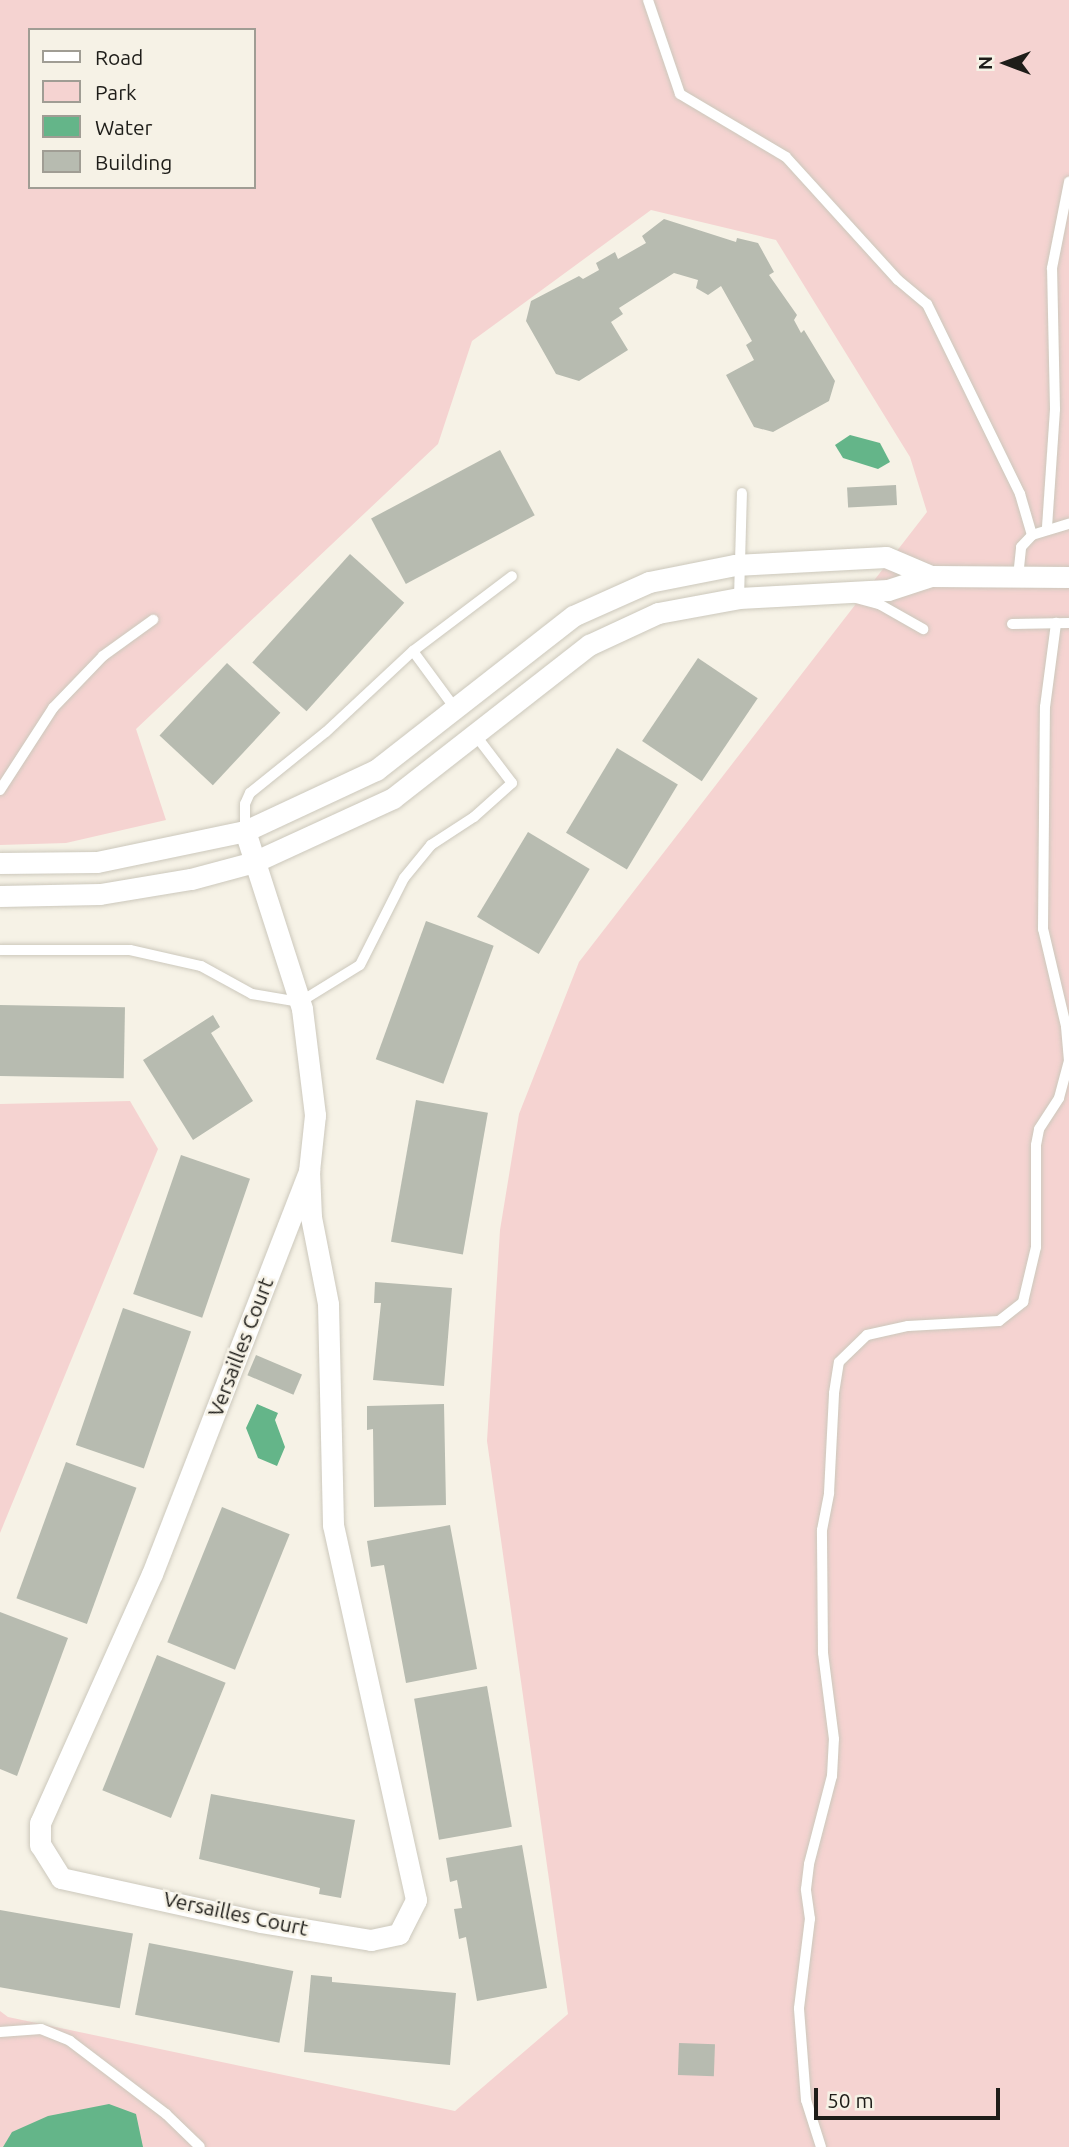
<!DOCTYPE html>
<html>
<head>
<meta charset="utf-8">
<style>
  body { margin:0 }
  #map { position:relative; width:1069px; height:2147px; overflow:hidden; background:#f6f2e6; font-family:Ubuntu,sans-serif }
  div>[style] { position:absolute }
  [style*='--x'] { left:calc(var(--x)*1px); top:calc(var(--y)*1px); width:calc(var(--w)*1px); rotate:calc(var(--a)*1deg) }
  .green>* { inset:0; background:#f5d3d1 }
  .water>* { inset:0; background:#64b589 }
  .building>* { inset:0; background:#b7bbb0; transform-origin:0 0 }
  .roads { filter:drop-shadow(0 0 2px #ccc8bc) drop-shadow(0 0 2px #ccc8bc) }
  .lane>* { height:10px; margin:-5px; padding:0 5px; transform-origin:5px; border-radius:5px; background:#fff }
  .street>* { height:21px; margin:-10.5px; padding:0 10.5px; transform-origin:10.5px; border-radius:10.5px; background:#fff }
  span { translate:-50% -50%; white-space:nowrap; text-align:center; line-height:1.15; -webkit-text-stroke:5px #f6f2e6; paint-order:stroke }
  .street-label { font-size:21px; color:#1e1d19 }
  .legend { position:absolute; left:28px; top:28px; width:228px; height:161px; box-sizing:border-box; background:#f6f2e6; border:2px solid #a09d94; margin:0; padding:9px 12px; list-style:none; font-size:21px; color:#1e1d19 }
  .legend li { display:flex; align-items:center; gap:14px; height:35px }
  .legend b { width:35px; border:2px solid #a09d94 }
  .north { position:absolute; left:971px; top:28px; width:70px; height:70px; -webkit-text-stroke:5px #f6f2e6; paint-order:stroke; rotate:270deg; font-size:19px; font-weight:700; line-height:28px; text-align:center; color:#1e1d19 }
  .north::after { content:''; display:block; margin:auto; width:24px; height:32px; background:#1e1d19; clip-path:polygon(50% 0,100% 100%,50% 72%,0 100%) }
  .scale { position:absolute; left:814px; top:2088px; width:186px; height:32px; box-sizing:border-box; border:4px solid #1e1d19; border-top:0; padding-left:9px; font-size:21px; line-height:24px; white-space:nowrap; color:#1e1d19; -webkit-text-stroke:5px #f6f2e6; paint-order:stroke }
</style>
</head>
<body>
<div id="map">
  <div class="green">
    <i style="clip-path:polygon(evenodd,0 0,1069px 0,1069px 2147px,0 2147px,0 2011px,8px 2017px,455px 2111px,568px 2014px,487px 1441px,500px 1230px,519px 1114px,579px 962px,927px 512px,910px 457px,776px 240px,651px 210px,472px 341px,438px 444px,136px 729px,166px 820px,66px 843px,0 845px,0 0,30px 30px,254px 30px,254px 187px,30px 187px,30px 30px)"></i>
    <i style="clip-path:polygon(130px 1101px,158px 1149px,0 1533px,0 1104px)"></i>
  </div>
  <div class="water">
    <i style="clip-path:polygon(850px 435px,880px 443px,890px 462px,878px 469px,843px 458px,835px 445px)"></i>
    <i style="clip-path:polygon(257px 1404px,278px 1413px,275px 1420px,285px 1447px,277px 1466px,258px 1458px,246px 1428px)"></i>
    <i style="clip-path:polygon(109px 2104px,136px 2114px,143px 2147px,3px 2147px,12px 2132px,48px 2116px)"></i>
  </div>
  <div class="building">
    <i style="clip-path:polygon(664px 219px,736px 242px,737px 238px,758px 243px,774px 272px,769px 275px,797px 315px,794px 320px,801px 333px,804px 330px,835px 381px,829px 401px,773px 432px,754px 427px,726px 375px,754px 360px,746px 345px,752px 341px,721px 286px,708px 295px,696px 288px,698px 280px,674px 273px,619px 308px,623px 314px,611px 322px,628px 350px,579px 381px,556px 374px,526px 321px,531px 301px,579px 276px,583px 279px,599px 270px,596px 263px,615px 252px,618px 259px,646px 243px,642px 236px)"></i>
    <i style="left:500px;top:450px;width:74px;height:146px;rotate:62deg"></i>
    <i style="left:896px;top:485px;width:20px;height:49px;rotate:87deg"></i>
    <i style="left:350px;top:554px;width:73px;height:146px;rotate:42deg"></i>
    <i style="left:698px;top:658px;width:72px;height:100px;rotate:34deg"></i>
    <i style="left:227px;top:663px;width:73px;height:99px;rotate:43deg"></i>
    <i style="left:617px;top:748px;width:71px;height:99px;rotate:31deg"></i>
    <i style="left:528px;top:832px;width:72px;height:99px;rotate:31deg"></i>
    <i style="left:426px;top:921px;width:72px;height:147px;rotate:20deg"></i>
    <i style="left:0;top:1005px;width:125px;height:71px;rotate:1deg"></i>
    <i style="clip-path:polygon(213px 1015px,220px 1027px,211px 1033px,253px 1101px,193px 1140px,143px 1060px)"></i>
    <i style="left:416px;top:1100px;width:73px;height:144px;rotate:10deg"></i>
    <i style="left:181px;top:1155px;width:73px;height:147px;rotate:19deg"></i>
    <i style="clip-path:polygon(375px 1282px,452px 1288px,444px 1386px,373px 1380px,381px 1303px,374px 1303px)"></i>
    <i style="left:123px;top:1308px;width:72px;height:145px;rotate:19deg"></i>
    <i style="left:256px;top:1355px;width:50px;height:22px;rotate:23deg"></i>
    <i style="clip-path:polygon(444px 1404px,446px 1505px,374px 1507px,373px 1429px,367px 1430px,367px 1406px)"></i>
    <i style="left:66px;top:1462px;width:75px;height:145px;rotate:20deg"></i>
    <i style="left:222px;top:1507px;width:73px;height:146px;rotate:22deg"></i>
    <i style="clip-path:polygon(450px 1525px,477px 1669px,406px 1683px,384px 1565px,371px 1567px,367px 1541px)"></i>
    <i style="clip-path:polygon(0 1612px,68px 1638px,17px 1776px,0 1769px)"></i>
    <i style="left:157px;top:1655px;width:74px;height:146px;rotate:22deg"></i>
    <i style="left:487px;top:1686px;width:143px;height:74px;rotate:80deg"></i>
    <i style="clip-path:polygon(211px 1794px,355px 1820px,341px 1898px,319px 1894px,320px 1888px,199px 1859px)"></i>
    <i style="clip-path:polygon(522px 1845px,547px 1988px,477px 2001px,466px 1937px,459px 1939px,454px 1909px,462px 1908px,457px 1880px,450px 1882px,446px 1858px)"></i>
    <i style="left:0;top:1910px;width:135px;height:76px;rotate:10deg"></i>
    <i style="left:149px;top:1943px;width:147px;height:73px;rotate:11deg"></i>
    <i style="clip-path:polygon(311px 1975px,332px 1977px,332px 1982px,456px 1993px,450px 2065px,304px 2052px)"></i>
    <i style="left:679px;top:2043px;width:36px;height:32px;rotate:2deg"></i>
  </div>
  <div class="roads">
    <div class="lane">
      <i style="--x:648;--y:0;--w:99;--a:71.2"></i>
      <i style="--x:680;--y:94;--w:123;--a:30.7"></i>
      <i style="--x:786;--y:157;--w:166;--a:47.7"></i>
      <i style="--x:898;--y:280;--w:38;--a:40"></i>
      <i style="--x:927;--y:304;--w:212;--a:63.9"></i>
      <i style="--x:1020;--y:494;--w:43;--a:73.7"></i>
      <i style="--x:1047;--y:527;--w:118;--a:-86.1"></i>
      <i style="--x:1055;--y:409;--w:141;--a:-91.2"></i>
      <i style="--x:1052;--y:268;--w:88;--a:-78.8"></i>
      <i style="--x:1018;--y:577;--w:30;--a:-84"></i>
      <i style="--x:1021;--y:547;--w:16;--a:-47"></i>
      <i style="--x:1032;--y:535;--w:39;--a:-17"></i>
      <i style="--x:739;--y:598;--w:105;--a:-88.4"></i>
      <i style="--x:856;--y:598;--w:24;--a:15"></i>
      <i style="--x:879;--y:604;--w:51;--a:29.6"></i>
      <i style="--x:1012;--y:624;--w:57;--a:-1"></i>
      <i style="--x:457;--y:711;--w:74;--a:-126.3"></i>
      <i style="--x:413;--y:651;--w:124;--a:-37.1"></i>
      <i style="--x:0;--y:790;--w:98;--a:-57.1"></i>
      <i style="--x:53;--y:708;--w:72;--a:-46.1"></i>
      <i style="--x:103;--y:656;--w:62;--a:-35.8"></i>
      <i style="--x:245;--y:831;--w:27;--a:-90"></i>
      <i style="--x:245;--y:804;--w:12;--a:-66"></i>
      <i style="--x:250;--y:793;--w:97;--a:-38.8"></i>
      <i style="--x:326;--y:732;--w:119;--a:-43"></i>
      <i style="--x:0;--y:950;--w:130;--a:0"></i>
      <i style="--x:130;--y:950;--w:73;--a:12.7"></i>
      <i style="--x:201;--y:966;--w:58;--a:28.8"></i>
      <i style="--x:252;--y:994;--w:49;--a:9.5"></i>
      <i style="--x:300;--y:1002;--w:70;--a:-31.7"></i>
      <i style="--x:360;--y:965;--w:97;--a:-63.2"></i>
      <i style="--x:404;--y:878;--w:43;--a:-50.7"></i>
      <i style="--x:431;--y:845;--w:51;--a:-33.1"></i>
      <i style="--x:474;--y:817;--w:51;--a:-41.8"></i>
      <i style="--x:512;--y:783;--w:58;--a:-127.3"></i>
      <i style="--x:0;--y:2032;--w:41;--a:-4.2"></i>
      <i style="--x:41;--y:2029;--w:31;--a:22"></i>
      <i style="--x:70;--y:2041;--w:121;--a:37.2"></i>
      <i style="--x:166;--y:2114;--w:47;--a:44.1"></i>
      <i style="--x:821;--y:2147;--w:49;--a:-107.7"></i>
      <i style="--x:806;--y:2100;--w:92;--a:-94.4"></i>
      <i style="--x:799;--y:2008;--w:90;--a:-83"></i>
      <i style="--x:810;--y:1919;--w:30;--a:-98"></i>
      <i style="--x:806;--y:1889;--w:25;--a:-83"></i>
      <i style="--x:809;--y:1864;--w:91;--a:-75.4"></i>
      <i style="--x:832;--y:1776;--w:37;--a:-87"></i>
      <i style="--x:834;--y:1739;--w:87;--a:-97.3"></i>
      <i style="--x:823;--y:1653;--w:123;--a:-90.5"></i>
      <i style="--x:822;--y:1530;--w:38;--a:-79"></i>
      <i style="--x:829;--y:1493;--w:100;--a:-87.1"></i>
      <i style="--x:834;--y:1393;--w:31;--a:-81"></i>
      <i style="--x:839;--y:1362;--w:39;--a:-44"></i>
      <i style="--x:867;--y:1335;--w:42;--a:-12.4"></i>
      <i style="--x:908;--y:1326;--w:91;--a:-3.1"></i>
      <i style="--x:999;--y:1321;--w:31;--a:-38"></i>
      <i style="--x:1023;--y:1302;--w:57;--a:-76.7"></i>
      <i style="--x:1036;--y:1247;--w:102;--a:-90"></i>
      <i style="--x:1036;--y:1145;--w:16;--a:-79"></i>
      <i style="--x:1039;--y:1129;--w:37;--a:-57"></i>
      <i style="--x:1059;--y:1098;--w:38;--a:-75"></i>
      <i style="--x:1069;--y:1061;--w:35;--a:-95"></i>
      <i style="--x:1066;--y:1026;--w:100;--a:-103.3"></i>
      <i style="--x:1043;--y:929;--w:222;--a:-89.5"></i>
      <i style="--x:1045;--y:707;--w:85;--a:-82.5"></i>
    </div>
    <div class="street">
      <i style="--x:245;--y:831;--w:187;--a:72.2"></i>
      <i style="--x:302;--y:1009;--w:107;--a:83"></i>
      <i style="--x:315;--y:1115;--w:56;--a:96.1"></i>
      <i style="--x:0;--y:863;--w:97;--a:-0.6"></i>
      <i style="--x:97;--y:862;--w:151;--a:-11.8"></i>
      <i style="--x:245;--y:831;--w:145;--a:-25"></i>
      <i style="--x:376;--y:770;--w:250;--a:-38"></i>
      <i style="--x:573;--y:616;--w:83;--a:-24.1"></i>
      <i style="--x:649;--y:582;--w:88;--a:-11.2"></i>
      <i style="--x:735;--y:565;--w:151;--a:-3"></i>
      <i style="--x:886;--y:557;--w:49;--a:22.9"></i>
      <i style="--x:0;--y:896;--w:100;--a:-1.1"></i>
      <i style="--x:100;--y:894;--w:92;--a:-9.4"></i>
      <i style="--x:191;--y:879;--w:65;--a:-15.1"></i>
      <i style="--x:254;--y:862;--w:153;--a:-24.7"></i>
      <i style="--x:393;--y:798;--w:249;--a:-38"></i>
      <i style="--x:589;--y:645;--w:76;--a:-24.9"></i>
      <i style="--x:658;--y:613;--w:82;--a:-10.5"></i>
      <i style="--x:739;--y:598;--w:149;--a:-3.1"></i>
      <i style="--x:888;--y:590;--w:45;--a:-18"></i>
      <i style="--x:931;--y:576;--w:138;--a:0.4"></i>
      <i style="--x:309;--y:1171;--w:46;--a:87.5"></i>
      <i style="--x:311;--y:1217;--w:89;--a:78.9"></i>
      <i style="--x:328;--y:1304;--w:221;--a:88.7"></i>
      <i style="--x:333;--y:1525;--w:384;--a:77.5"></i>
      <i style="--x:416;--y:1900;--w:38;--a:117"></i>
      <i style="--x:399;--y:1934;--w:29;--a:168"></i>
      <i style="--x:371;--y:1940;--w:111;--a:-170.7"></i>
      <i style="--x:261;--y:1922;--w:205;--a:-167.6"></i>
      <i style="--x:61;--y:1878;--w:39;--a:-122"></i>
      <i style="--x:40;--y:1845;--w:22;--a:-90"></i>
      <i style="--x:40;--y:1823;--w:273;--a:-65.8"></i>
      <i style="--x:152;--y:1574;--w:433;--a:-68.7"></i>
    </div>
  </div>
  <div class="street-label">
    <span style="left:240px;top:1347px;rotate:-69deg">Versailles Court</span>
    <span style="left:236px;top:1913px;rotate:12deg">Versailles Court</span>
  </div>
  <ul class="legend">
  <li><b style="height:9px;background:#fff"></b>Road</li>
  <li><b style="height:19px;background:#f5d3d1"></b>Park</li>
  <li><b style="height:19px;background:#64b589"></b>Water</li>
  <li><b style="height:19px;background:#b7bbb0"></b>Building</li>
  </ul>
  <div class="north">N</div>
  <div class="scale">50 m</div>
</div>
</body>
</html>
